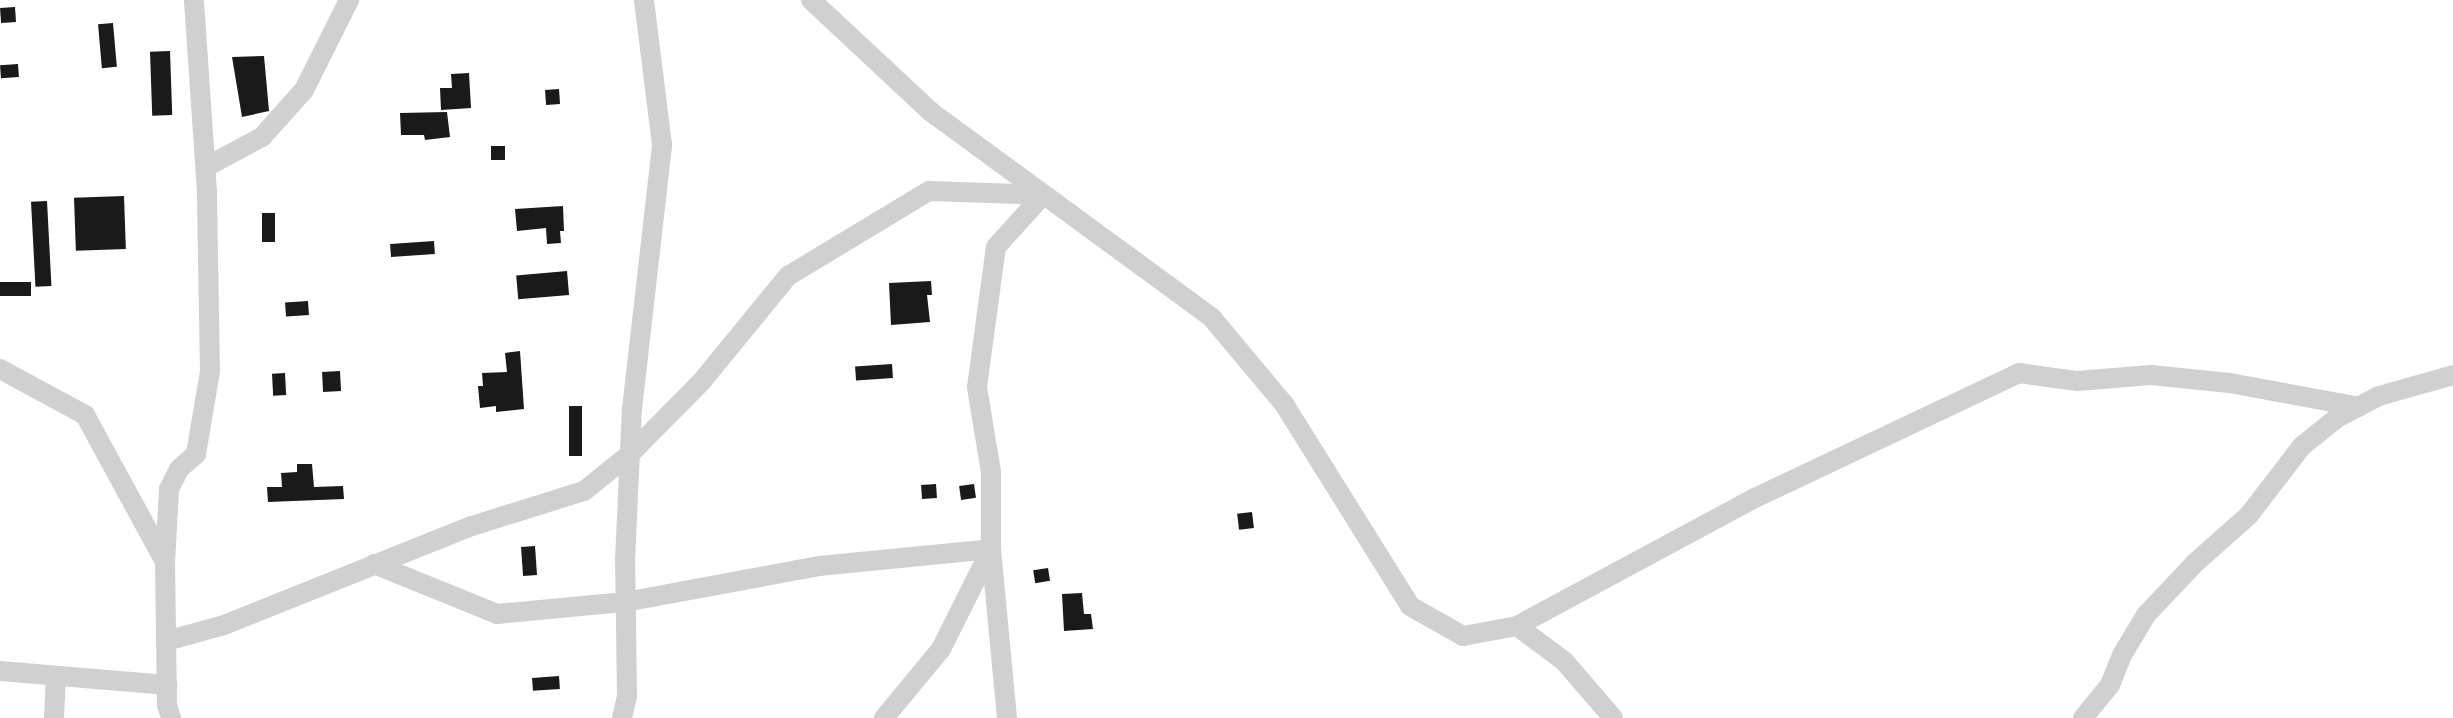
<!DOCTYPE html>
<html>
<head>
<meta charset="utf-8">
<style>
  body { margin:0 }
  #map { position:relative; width:2453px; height:718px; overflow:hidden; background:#fff; font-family:Raleway,sans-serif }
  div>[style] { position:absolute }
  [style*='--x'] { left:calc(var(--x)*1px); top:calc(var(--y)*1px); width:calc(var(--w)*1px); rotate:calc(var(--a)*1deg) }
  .building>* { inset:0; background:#1a1a1a; transform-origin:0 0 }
  .street>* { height:20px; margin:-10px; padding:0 10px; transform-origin:10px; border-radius:10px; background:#d0d0d0 }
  span { translate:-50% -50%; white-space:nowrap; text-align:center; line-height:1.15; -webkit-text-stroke:6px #fff; paint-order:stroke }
</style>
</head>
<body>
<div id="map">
  <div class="building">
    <i style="left:15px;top:7px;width:15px;height:15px;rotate:86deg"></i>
    <i style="left:113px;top:23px;width:44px;height:15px;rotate:85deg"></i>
    <i style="left:170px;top:51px;width:64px;height:20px;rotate:88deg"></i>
    <i style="clip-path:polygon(264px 56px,269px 111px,242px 117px,232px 57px)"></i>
    <i style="left:18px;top:64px;width:13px;height:18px;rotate:86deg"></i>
    <i style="clip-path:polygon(469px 73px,471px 108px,441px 110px,440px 88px,452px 88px,451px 74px)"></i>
    <i style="left:559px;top:89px;width:15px;height:14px;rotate:86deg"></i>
    <i style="clip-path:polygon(447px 112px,450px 137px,425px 140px,424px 135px,401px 135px,400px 113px)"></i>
    <i style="left:505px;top:146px;width:14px;height:14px;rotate:90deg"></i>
    <i style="left:124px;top:196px;width:53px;height:50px;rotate:88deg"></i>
    <i style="left:47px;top:201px;width:85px;height:16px;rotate:87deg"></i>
    <i style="clip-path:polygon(563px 206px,564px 231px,560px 231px,561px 243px,547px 244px,546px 228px,517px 231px,515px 209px)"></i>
    <i style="left:262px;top:213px;width:13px;height:29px"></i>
    <i style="left:434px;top:241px;width:13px;height:44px;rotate:86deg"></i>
    <i style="left:567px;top:271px;width:24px;height:51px;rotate:85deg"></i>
    <i style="clip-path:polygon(931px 281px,932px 295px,927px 295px,930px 322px,891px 325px,889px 283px)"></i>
    <i style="left:0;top:282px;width:31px;height:14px"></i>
    <i style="left:308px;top:301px;width:14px;height:23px;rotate:86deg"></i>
    <i style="clip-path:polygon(520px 351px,524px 409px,496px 412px,496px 406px,480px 408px,478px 386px,483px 386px,482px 373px,507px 372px,505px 353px)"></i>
    <i style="left:892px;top:364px;width:14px;height:37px;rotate:86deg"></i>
    <i style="left:340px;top:371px;width:20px;height:18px;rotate:87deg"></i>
    <i style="left:285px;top:373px;width:22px;height:13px;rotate:87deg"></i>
    <i style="left:569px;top:406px;width:13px;height:50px"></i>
    <i style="clip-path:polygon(297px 464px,312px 464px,314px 487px,343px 486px,344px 499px,268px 502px,267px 487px,282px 487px,281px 473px,297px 472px)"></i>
    <i style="left:936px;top:484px;width:14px;height:15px;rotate:86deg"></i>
    <i style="left:974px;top:484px;width:14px;height:15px;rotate:82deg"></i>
    <i style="left:1252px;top:512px;width:16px;height:15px;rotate:83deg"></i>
    <i style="left:535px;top:546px;width:29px;height:14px;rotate:86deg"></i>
    <i style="left:1048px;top:568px;width:13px;height:15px;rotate:81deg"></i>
    <i style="clip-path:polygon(1082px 593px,1084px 614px,1091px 614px,1093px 629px,1064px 631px,1062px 594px)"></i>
    <i style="left:559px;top:676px;width:13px;height:27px;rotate:86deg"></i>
  </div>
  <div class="street">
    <i style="--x:811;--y:0;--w:164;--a:43"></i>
    <i style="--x:931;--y:112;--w:348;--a:36.2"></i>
    <i style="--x:1212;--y:318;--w:112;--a:50.1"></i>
    <i style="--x:1284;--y:404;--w:238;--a:58"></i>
    <i style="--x:1410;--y:606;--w:61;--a:29.5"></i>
    <i style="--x:1463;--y:636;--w:55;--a:-10.5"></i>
    <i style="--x:1517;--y:626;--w:272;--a:-28.3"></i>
    <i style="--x:1757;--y:497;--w:290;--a:-25.3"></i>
    <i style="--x:2019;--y:373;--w:59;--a:7.9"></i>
    <i style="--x:2077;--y:381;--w:74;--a:-4.6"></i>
    <i style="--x:2151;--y:375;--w:79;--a:5.8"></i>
    <i style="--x:2230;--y:383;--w:131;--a:10.5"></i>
    <i style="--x:206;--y:167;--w:64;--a:-28.2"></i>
    <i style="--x:262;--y:137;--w:63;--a:-48.2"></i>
    <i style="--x:304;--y:90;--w:101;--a:-63.4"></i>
    <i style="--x:0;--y:369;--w:97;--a:28.4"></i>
    <i style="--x:85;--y:415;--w:167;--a:61.4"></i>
    <i style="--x:374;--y:564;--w:133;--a:22.1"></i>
    <i style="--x:497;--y:614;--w:129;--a:-5.4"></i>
    <i style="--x:625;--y:602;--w:197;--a:-10.5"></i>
    <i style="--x:819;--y:566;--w:173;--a:-5.6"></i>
    <i style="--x:991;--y:549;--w:77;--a:-90"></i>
    <i style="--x:991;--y:472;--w:86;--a:-99.4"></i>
    <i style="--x:977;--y:387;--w:141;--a:-82.3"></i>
    <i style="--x:996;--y:247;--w:70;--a:-47.9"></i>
    <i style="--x:1517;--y:626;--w:59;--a:36.7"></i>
    <i style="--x:1564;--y:661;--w:75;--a:49.3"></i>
    <i style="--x:166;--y:641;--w:60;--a:-15.4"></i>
    <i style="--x:224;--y:625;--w:267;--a:-21.8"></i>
    <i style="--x:472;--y:526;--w:117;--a:-17.4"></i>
    <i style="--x:584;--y:491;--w:59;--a:-38.8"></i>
    <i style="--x:630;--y:454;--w:103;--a:-45.4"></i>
    <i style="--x:702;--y:381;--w:136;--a:-50.7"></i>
    <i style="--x:788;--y:276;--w:165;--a:-31.1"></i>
    <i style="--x:929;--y:191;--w:114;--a:2"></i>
    <i style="--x:0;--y:671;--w:168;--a:4.8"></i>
    <i style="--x:54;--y:718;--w:42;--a:-87.3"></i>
    <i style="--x:171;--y:718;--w:14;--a:-107"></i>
    <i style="--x:167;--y:705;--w:142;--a:-90.8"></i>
    <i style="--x:165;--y:563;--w:74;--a:-86.9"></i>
    <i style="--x:169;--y:489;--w:22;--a:-63"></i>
    <i style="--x:179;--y:469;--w:23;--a:-41"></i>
    <i style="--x:196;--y:454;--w:84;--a:-80.4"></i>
    <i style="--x:210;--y:371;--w:179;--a:-91"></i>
    <i style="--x:207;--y:192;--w:192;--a:-93.9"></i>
    <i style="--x:622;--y:718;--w:23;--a:-77"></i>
    <i style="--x:627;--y:696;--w:135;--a:-90.8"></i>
    <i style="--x:625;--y:561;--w:152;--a:-87.4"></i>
    <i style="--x:632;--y:409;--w:266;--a:-83.5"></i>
    <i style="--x:662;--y:145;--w:146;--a:-97.1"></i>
    <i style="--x:884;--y:718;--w:89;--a:-50.4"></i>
    <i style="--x:941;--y:649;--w:112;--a:-63.4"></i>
    <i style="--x:991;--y:549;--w:170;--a:84.6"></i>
    <i style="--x:2083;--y:718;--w:43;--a:-50.7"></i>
    <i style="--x:2110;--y:685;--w:32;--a:-68"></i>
    <i style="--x:2122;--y:655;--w:47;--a:-59"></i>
    <i style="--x:2146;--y:615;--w:71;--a:-46.7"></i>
    <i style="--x:2195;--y:563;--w:72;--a:-41.6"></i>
    <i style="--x:2249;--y:515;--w:87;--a:-52.5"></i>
    <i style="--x:2302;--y:446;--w:45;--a:-38.7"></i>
    <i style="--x:2337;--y:418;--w:47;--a:-27.6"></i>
    <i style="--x:2379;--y:396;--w:77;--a:-15.8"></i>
  </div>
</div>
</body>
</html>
